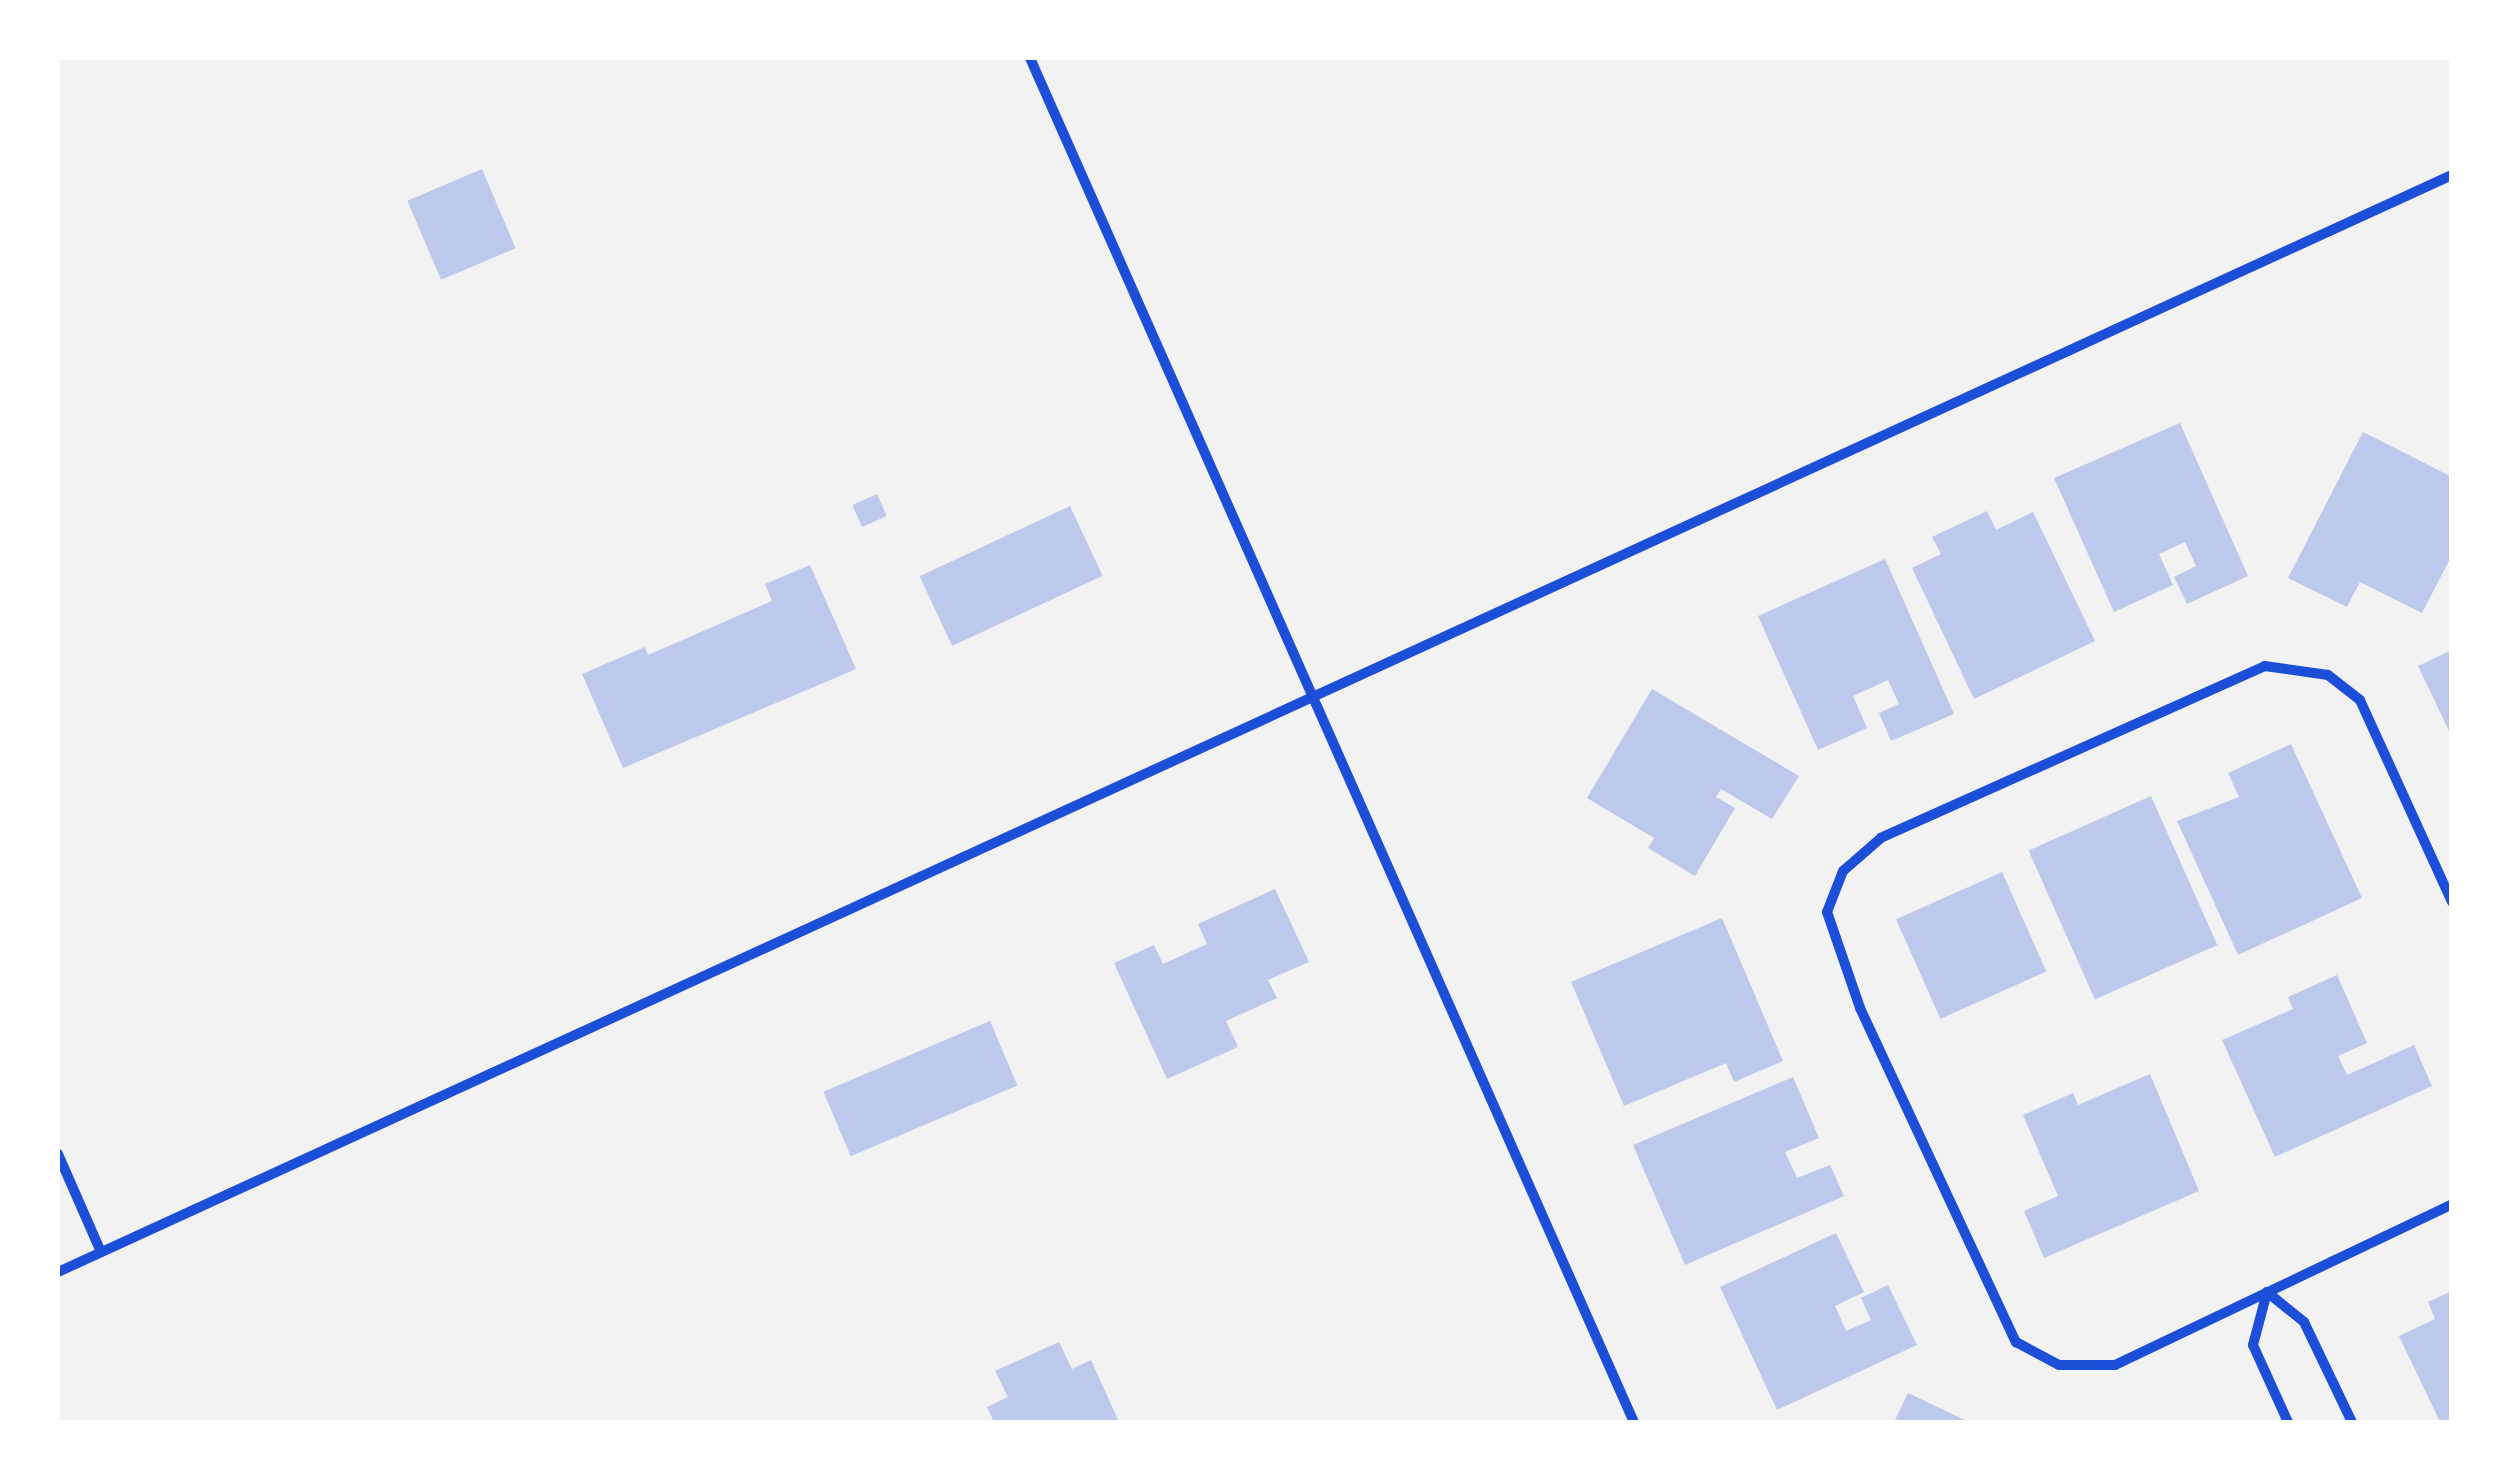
<!DOCTYPE html>
<html>
<head>
<meta charset="utf-8">
<style>
  body { margin:0 }
  #map { position:relative; width:2509px; height:1480px; overflow:hidden; background:#f2f2f2; font-family:Georgia,serif }
  div>[style] { position:absolute }
  [style*='--x'] { left:calc(var(--x)*1px); top:calc(var(--y)*1px); width:calc(var(--w)*1px); rotate:calc(var(--a)*1deg) }
  .building>* { inset:0; background:#bdc9ec; transform-origin:0 0 }
  .minor>* { height:10px; margin:-5px; padding:0 5px; transform-origin:5px; border-radius:5px; background:#1d4ed8 }
  span { translate:-50% -50%; white-space:nowrap; text-align:center; line-height:1.15; -webkit-text-stroke:10px #fff; paint-order:stroke }
  .frame { position:absolute; inset:0; border:60px solid #fff; pointer-events:none }
</style>
</head>
<body>
<div id="map">
  <div class="building">
    <i style="left:482px;top:169px;width:86px;height:81px;rotate:67deg"></i>
    <i style="clip-path:polygon(2180px 423px,2248px 576px,2187px 604px,2174px 577px,2196px 566px,2185px 542px,2159px 554px,2173px 585px,2114px 612px,2054px 478px)"></i>
    <i style="clip-path:polygon(2363px 432px,2452px 477px,2452px 555px,2422px 613px,2360px 582px,2347px 607px,2288px 578px)"></i>
    <i style="left:877px;top:494px;width:24px;height:27px;rotate:66deg"></i>
    <i style="left:1070px;top:506px;width:77px;height:166px;rotate:65deg"></i>
    <i style="clip-path:polygon(1987px 511px,1996px 530px,2033px 512px,2095px 641px,1974px 699px,1912px 568px,1941px 554px,1932px 537px)"></i>
    <i style="clip-path:polygon(1885px 559px,1954px 714px,1891px 741px,1879px 713px,1899px 704px,1888px 680px,1853px 696px,1867px 728px,1818px 750px,1758px 616px)"></i>
    <i style="clip-path:polygon(810px 565px,856px 669px,623px 768px,582px 674px,645px 647px,648px 655px,772px 601px,765px 584px)"></i>
    <i style="clip-path:polygon(2452px 650px,2452px 737px,2418px 666px)"></i>
    <i style="clip-path:polygon(1652px 689px,1799px 776px,1772px 819px,1721px 789px,1716px 797px,1735px 808px,1695px 876px,1648px 848px,1654px 838px,1587px 798px)"></i>
    <i style="clip-path:polygon(2291px 744px,2362px 898px,2238px 955px,2177px 821px,2239px 797px,2228px 773px)"></i>
    <i style="left:2151px;top:796px;width:163px;height:134px;rotate:66deg"></i>
    <i style="left:2002px;top:872px;width:109px;height:116px;rotate:66deg"></i>
    <i style="clip-path:polygon(1275px 889px,1309px 962px,1268px 980px,1277px 998px,1226px 1021px,1238px 1047px,1167px 1079px,1114px 963px,1154px 945px,1163px 964px,1207px 944px,1198px 924px)"></i>
    <i style="clip-path:polygon(1722px 918px,1783px 1061px,1734px 1082px,1726px 1063px,1624px 1106px,1571px 982px)"></i>
    <i style="clip-path:polygon(2337px 975px,2367px 1043px,2338px 1056px,2347px 1075px,2414px 1045px,2432px 1086px,2275px 1157px,2222px 1040px,2293px 1009px,2288px 997px)"></i>
    <i style="left:990px;top:1021px;width:70px;height:181px;rotate:67deg"></i>
    <i style="clip-path:polygon(2150px 1074px,2199px 1191px,2044px 1258px,2024px 1211px,2058px 1196px,2023px 1115px,2073px 1093px,2078px 1105px)"></i>
    <i style="clip-path:polygon(1793px 1077px,1819px 1138px,1785px 1152px,1797px 1178px,1830px 1165px,1844px 1196px,1685px 1265px,1633px 1145px)"></i>
    <i style="clip-path:polygon(1836px 1233px,1864px 1292px,1835px 1306px,1846px 1331px,1871px 1320px,1861px 1298px,1888px 1285px,1917px 1345px,1777px 1410px,1720px 1287px)"></i>
    <i style="clip-path:polygon(2452px 1291px,2452px 1422px,2440px 1422px,2399px 1336px,2435px 1319px,2428px 1302px)"></i>
    <i style="clip-path:polygon(1059px 1342px,1072px 1369px,1091px 1360px,1119px 1422px,994px 1422px,987px 1407px,1008px 1397px,995px 1371px)"></i>
    <i style="clip-path:polygon(1908px 1393px,1969px 1422px,1894px 1422px)"></i>
  </div>
  <div class="minor">
    <i style="--x:1030;--y:58;--w:1492;--a:66.12"></i>
    <i style="--x:2452;--y:902;--w:222;--a:-114.5"></i>
    <i style="--x:2360;--y:700;--w:41;--a:-142"></i>
    <i style="--x:2328;--y:675;--w:64;--a:-171.9"></i>
    <i style="--x:2265;--y:666;--w:421;--a:155.9"></i>
    <i style="--x:1881;--y:838;--w:50;--a:139"></i>
    <i style="--x:1843;--y:871;--w:44;--a:111.3"></i>
    <i style="--x:1827;--y:912;--w:102;--a:71"></i>
    <i style="--x:1860;--y:1008;--w:369;--a:65"></i>
    <i style="--x:2016;--y:1342;--w:49;--a:28.1"></i>
    <i style="--x:2059;--y:1365;--w:56;--a:0"></i>
    <i style="--x:2115;--y:1365;--w:373;--a:-25.5"></i>
    <i style="--x:58;--y:1154;--w:107;--a:66.3"></i>
    <i style="--x:58;--y:1272;--w:2633;--a:-24.62"></i>
    <i style="--x:2267;--y:1292;--w:48;--a:39"></i>
    <i style="--x:2304;--y:1322;--w:111;--a:64.4"></i>
    <i style="--x:2267;--y:1292;--w:55;--a:104.8"></i>
    <i style="--x:2253;--y:1345;--w:85;--a:65.6"></i>
  </div>
  <div class="frame"></div>
</div>
</body>
</html>
